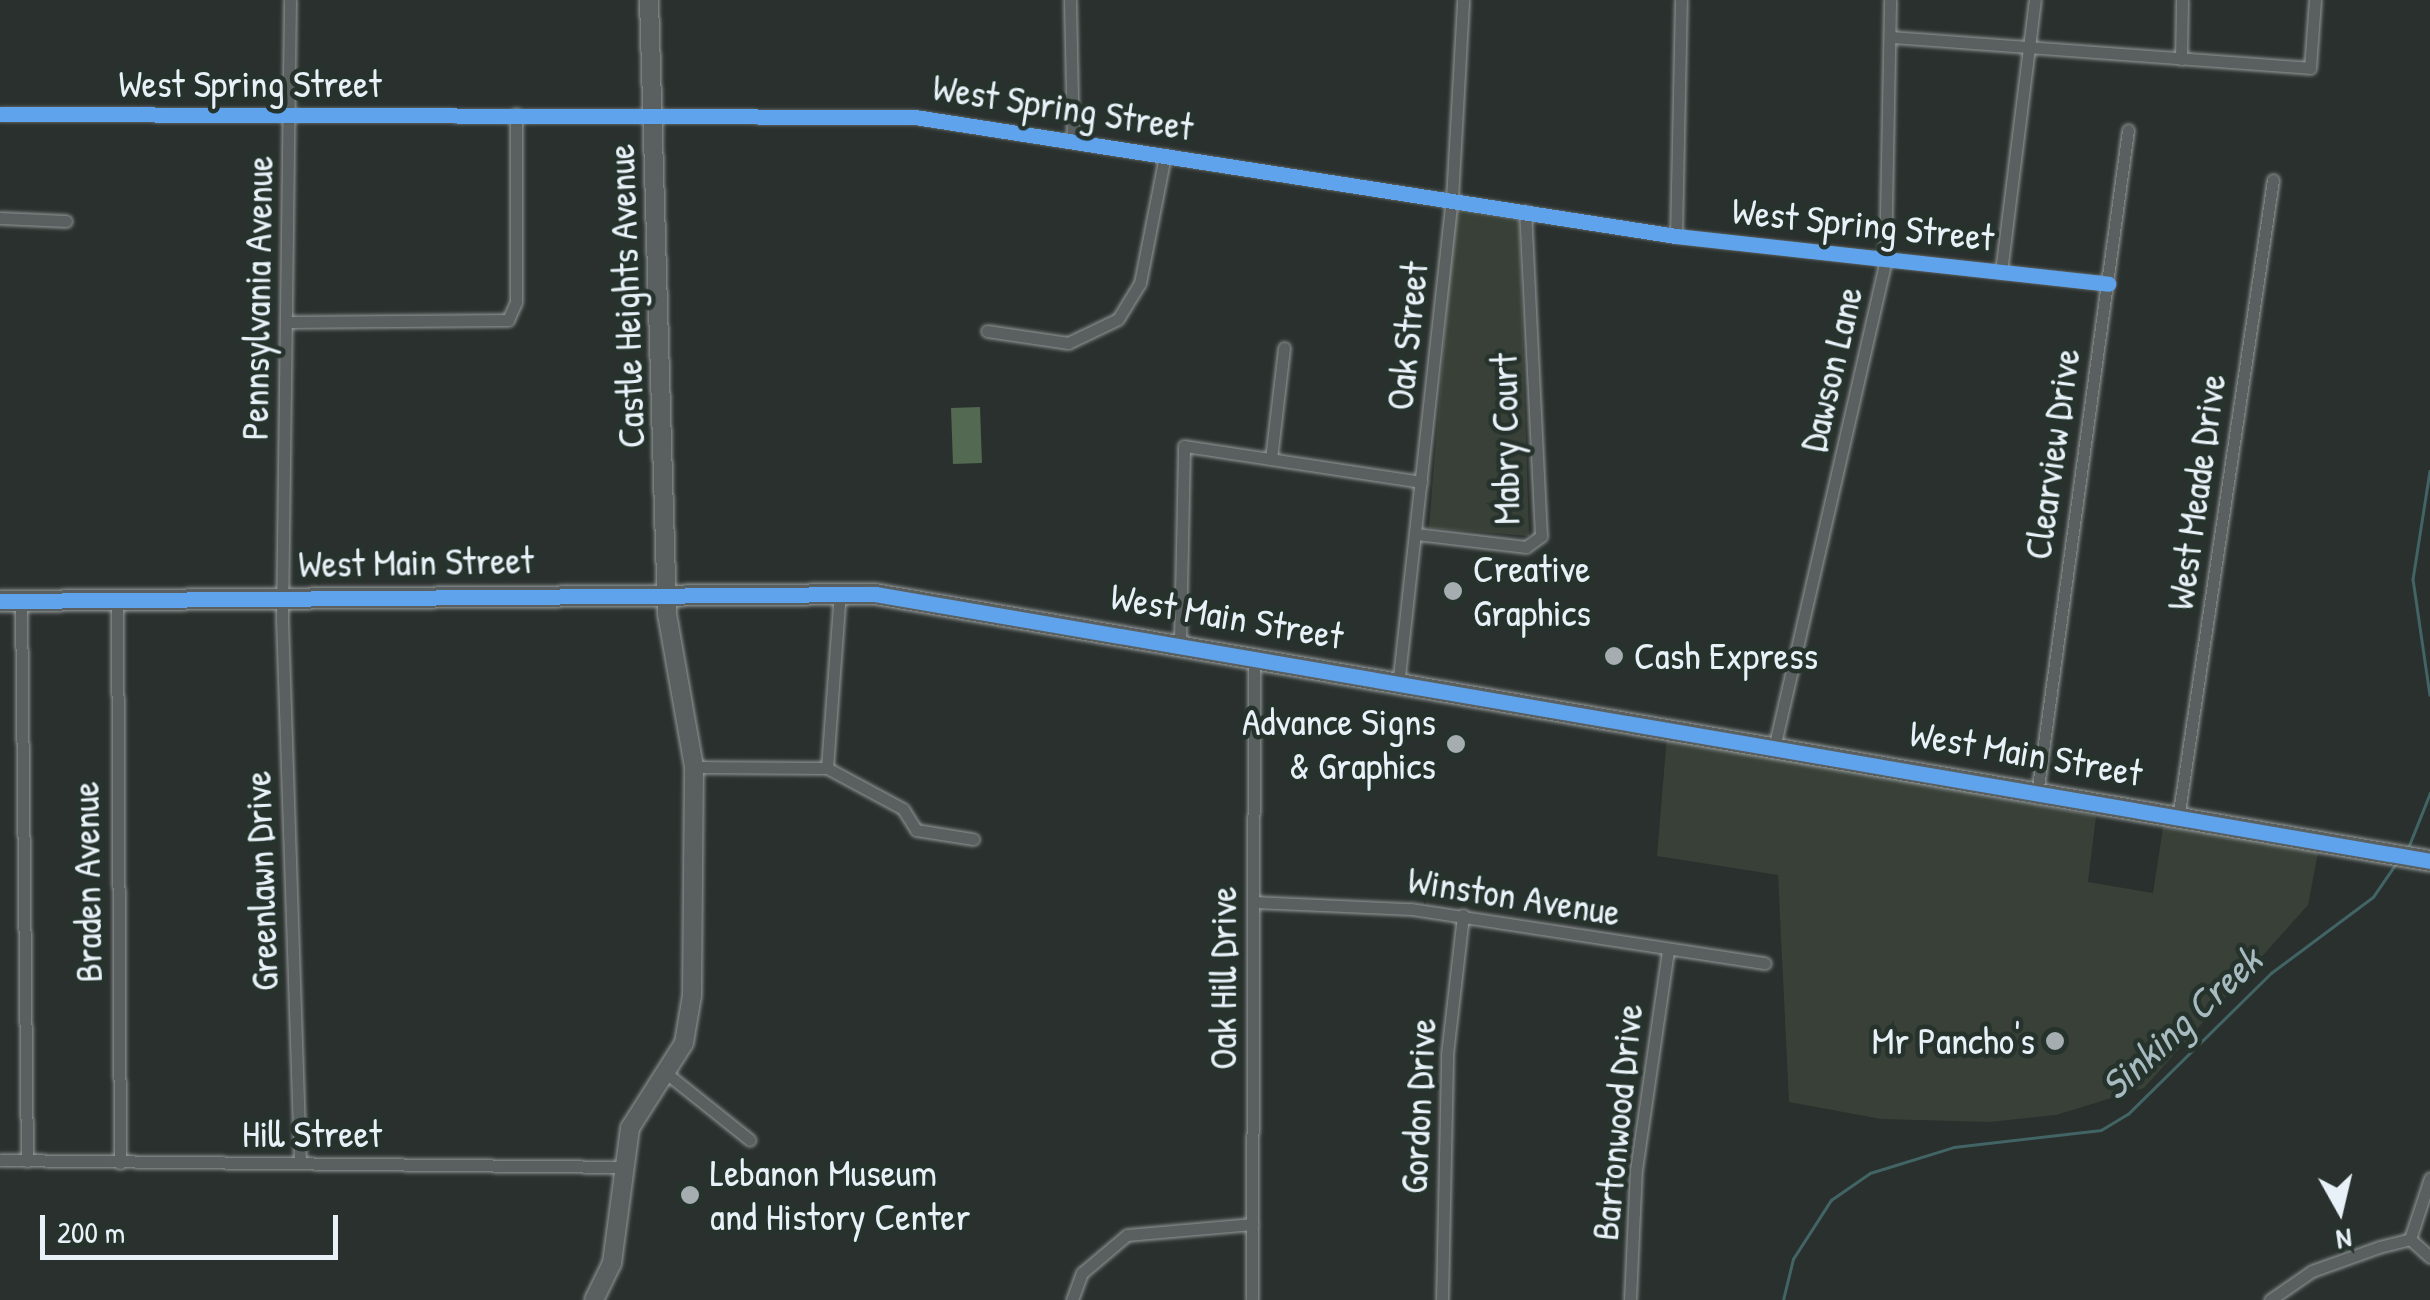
<!DOCTYPE html>
<html>
<head>
<meta charset="utf-8">
<style>
  body { margin:0 }
  #map { position:relative; width:2430px; height:1300px; overflow:hidden; background:#29302d; font-family:"Patrick Hand",sans-serif }
  div>[style] { position:absolute }
  [style*='--x'] { left:calc(var(--x)*1px); top:calc(var(--y)*1px); width:calc(var(--w)*1px); rotate:calc(var(--a)*1deg) }
  .built>* { inset:0; background:#384037 }
  .green>* { inset:0; background:#536951; transform-origin:0 0 }
  .stream>* { height:2.5px; margin:-1.25px; padding:0 1.25px; transform-origin:1.25px; border-radius:1.25px; background:#426465 }
  .roads { filter:drop-shadow(0 0 2px #959a9a) drop-shadow(0 0 2px #959a9a) }
  .street>* { height:11px; margin:-5.5px; padding:0 5.5px; transform-origin:5.5px; border-radius:5.5px; background:#5a6060 }
  .secondary>* { height:18px; margin:-9px; padding:0 9px; transform-origin:9px; border-radius:9px; background:#5a6060 }
  .primary>* { height:20px; margin:-10px; padding:0 10px; transform-origin:10px; border-radius:10px; background:#5a6060 }
  .cycleway>* { height:15px; margin:-7.5px; padding:0 7.5px; transform-origin:7.5px; border-radius:7.5px; background:#60a3ed }
  .dots>* { width:28px; height:28px; translate:-50% -50%; box-sizing:border-box; border:5px solid #26332d; border-radius:50% }
  span { translate:-50% -50%; white-space:nowrap; text-align:center; line-height:1.15; -webkit-text-stroke:9px #26332d; paint-order:stroke }
  .street-label { font-size:38px; color:#e8f1f8 }
  .poi-label { font-size:38px; color:#e8f1f8 }
  .left { translate:0 -50%; text-align:left }
  .right { translate:-100% -50%; text-align:right }
  .water-label { font-size:40px; color:#a7bbc0; font-style:italic }
  .north { position:absolute; left:2290px; top:1160px; width:100px; height:100px; -webkit-text-stroke:8px #26332d; paint-order:stroke; rotate:172deg; font-size:28px; font-weight:700; line-height:40px; text-align:center; color:#e8f1f8 }
  .north::after { content:''; display:block; margin:auto; width:35px; height:45px; background:#e8f1f8; clip-path:polygon(50% 0,100% 100%,50% 72%,0 100%) }
  .scale { position:absolute; left:40px; top:1215px; width:298px; height:45px; box-sizing:border-box; border:5px solid #e8f1f8; border-top:0; padding-left:12px; font-size:30px; line-height:35px; white-space:nowrap; color:#e8f1f8; -webkit-text-stroke:8px #26332d; paint-order:stroke }
</style>
</head>
<body>
<div id="map">
  <div class="built">
    <i style="clip-path:polygon(1455px 207px,1519px 218px,1529px 536px,1429px 528px)"></i>
    <i style="clip-path:polygon(1667px 735px,2096px 816px,2088px 882px,2153px 893px,2164px 821px,2318px 853px,2308px 905px,2144px 1088px,2056px 1115px,1990px 1122px,1881px 1119px,1789px 1102px,1778px 875px,1657px 856px)"></i>
  </div>
  <div class="green">
    <i style="left:980px;top:407px;width:56px;height:29px;rotate:88deg"></i>
  </div>
  <div class="stream">
    <i style="--x:2430;--y:471;--w:109;--a:98.9"></i>
    <i style="--x:2413;--y:579;--w:117;--a:81.7"></i>
    <i style="--x:2408;--y:848;--w:59;--a:-68.2"></i>
    <i style="--x:1783;--y:1300;--w:42;--a:-76.3"></i>
    <i style="--x:1793;--y:1259;--w:70;--a:-57.2"></i>
    <i style="--x:1831;--y:1200;--w:47;--a:-34.7"></i>
    <i style="--x:1870;--y:1173;--w:88;--a:-17.2"></i>
    <i style="--x:1954;--y:1147;--w:148;--a:-6.6"></i>
    <i style="--x:2101;--y:1130;--w:31;--a:-31"></i>
    <i style="--x:2128;--y:1114;--w:201;--a:-44.6"></i>
    <i style="--x:2271;--y:973;--w:127;--a:-36.7"></i>
    <i style="--x:2373;--y:897;--w:42;--a:-55.6"></i>
  </div>
  <div class="roads">
    <div class="street">
      <i style="--x:290;--y:0;--w:619;--a:90.74"></i>
      <i style="--x:282;--y:619;--w:544;--a:88.1"></i>
      <i style="--x:1070;--y:0;--w:140;--a:88.8"></i>
      <i style="--x:1890;--y:37;--w:421;--a:4.2"></i>
      <i style="--x:2310;--y:68;--w:68;--a:-85.8"></i>
      <i style="--x:2181;--y:59;--w:59;--a:-89"></i>
      <i style="--x:0;--y:114;--w:915;--a:0.19"></i>
      <i style="--x:915;--y:117;--w:770;--a:8.89"></i>
      <i style="--x:1676;--y:236;--w:435;--a:6.3"></i>
      <i style="--x:0;--y:218;--w:66;--a:2.6"></i>
      <i style="--x:1676;--y:236;--w:236;--a:-88.8"></i>
      <i style="--x:2001;--y:272;--w:274;--a:-82.9"></i>
      <i style="--x:287;--y:322;--w:221;--a:-0.5"></i>
      <i style="--x:508;--y:320;--w:20;--a:-66"></i>
      <i style="--x:516;--y:302;--w:188;--a:-90"></i>
      <i style="--x:987;--y:331;--w:82;--a:8.4"></i>
      <i style="--x:1068;--y:343;--w:55;--a:-25.6"></i>
      <i style="--x:1118;--y:319;--w:42;--a:-58.6"></i>
      <i style="--x:1140;--y:283;--w:130;--a:-78.9"></i>
      <i style="--x:1271;--y:459;--w:112;--a:-83.3"></i>
      <i style="--x:1416;--y:534;--w:111;--a:6.7"></i>
      <i style="--x:1526;--y:547;--w:19;--a:-36"></i>
      <i style="--x:1541;--y:536;--w:325;--a:-92.8"></i>
      <i style="--x:117;--y:599;--w:564;--a:89.7"></i>
      <i style="--x:21;--y:601;--w:560;--a:89.39"></i>
      <i style="--x:1180;--y:641;--w:195;--a:-88.8"></i>
      <i style="--x:1184;--y:446;--w:240;--a:8.6"></i>
      <i style="--x:1399;--y:677;--w:481;--a:-83.7"></i>
      <i style="--x:1452;--y:199;--w:199;--a:-86.8"></i>
      <i style="--x:1775;--y:744;--w:492;--a:-77.1"></i>
      <i style="--x:1885;--y:264;--w:264;--a:-88.9"></i>
      <i style="--x:694;--y:767;--w:133;--a:0.4"></i>
      <i style="--x:827;--y:768;--w:86;--a:28.3"></i>
      <i style="--x:903;--y:809;--w:25;--a:58"></i>
      <i style="--x:916;--y:830;--w:58;--a:9"></i>
      <i style="--x:827;--y:768;--w:177;--a:-85.8"></i>
      <i style="--x:2038;--y:787;--w:663;--a:-82.2"></i>
      <i style="--x:2179;--y:812;--w:639;--a:-81.54"></i>
      <i style="--x:1254;--y:902;--w:157;--a:2.6"></i>
      <i style="--x:1411;--y:909;--w:358;--a:8.7"></i>
      <i style="--x:666;--y:1073;--w:107;--a:38.6"></i>
      <i style="--x:0;--y:1160;--w:624;--a:0.64"></i>
      <i style="--x:2410;--y:1239;--w:64;--a:-71.8"></i>
      <i style="--x:1072;--y:1300;--w:29;--a:-70"></i>
      <i style="--x:1082;--y:1273;--w:59;--a:-40.2"></i>
      <i style="--x:1127;--y:1235;--w:126;--a:-5"></i>
      <i style="--x:1252;--y:1300;--w:645;--a:-89.82"></i>
      <i style="--x:1442;--y:1300;--w:246;--a:-88.8"></i>
      <i style="--x:1447;--y:1054;--w:140;--a:-83.4"></i>
      <i style="--x:1630;--y:1300;--w:130;--a:-87.4"></i>
      <i style="--x:1636;--y:1170;--w:222;--a:-81.7"></i>
      <i style="--x:2270;--y:1300;--w:51;--a:-34.6"></i>
      <i style="--x:2312;--y:1271;--w:71;--a:-19.7"></i>
      <i style="--x:2379;--y:1247;--w:32;--a:-14"></i>
      <i style="--x:2410;--y:1239;--w:27;--a:42"></i>
    </div>
    <div class="secondary">
      <i style="--x:594;--y:1300;--w:41;--a:-64.1"></i>
      <i style="--x:612;--y:1263;--w:136;--a:-82.4"></i>
      <i style="--x:630;--y:1128;--w:101;--a:-57.6"></i>
      <i style="--x:684;--y:1043;--w:49;--a:-80.5"></i>
      <i style="--x:692;--y:995;--w:228;--a:-89.5"></i>
      <i style="--x:694;--y:767;--w:155;--a:-100"></i>
      <i style="--x:667;--y:614;--w:614;--a:-91.68"></i>
    </div>
    <div class="primary">
      <i style="--x:0;--y:601;--w:875;--a:-0.46"></i>
      <i style="--x:875;--y:594;--w:1578;--a:9.74"></i>
    </div>
  </div>
  <div class="cycleway">
    <i style="--x:0;--y:114;--w:915;--a:0.19"></i>
    <i style="--x:915;--y:117;--w:770;--a:8.89"></i>
    <i style="--x:1676;--y:236;--w:435;--a:6.3"></i>
    <i style="--x:0;--y:601;--w:875;--a:-0.46"></i>
    <i style="--x:875;--y:594;--w:1578;--a:9.74"></i>
  </div>
  <div class="dots">
    <i style="left:1453px;top:591px;background:#a5adb1"></i>
    <i style="left:1614px;top:656px;background:#a5adb1"></i>
    <i style="left:1456px;top:744px;background:#a5adb1"></i>
    <i style="left:2055px;top:1041px;background:#a5adb1"></i>
    <i style="left:690px;top:1195px;background:#a5adb1"></i>
  </div>
  <div class="street-label">
    <span style="left:250px;top:84px">West Spring Street</span>
    <span style="left:1063px;top:107px;rotate:9deg">West Spring Street</span>
    <span style="left:1863px;top:224px;rotate:6deg">West Spring Street</span>
    <span style="left:626px;top:296px;rotate:-92deg">Castle Heights Avenue</span>
    <span style="left:257px;top:298px;rotate:-89deg">Pennsylvania Avenue</span>
    <span style="left:1407px;top:336px;rotate:-84deg">Oak Street</span>
    <span style="left:1831px;top:369px;rotate:-77deg">Dawson Lane</span>
    <span style="left:1505px;top:439px;rotate:-91deg">Mabry Court</span>
    <span style="left:2052px;top:454px;rotate:-82deg">Clearview Drive</span>
    <span style="left:2196px;top:492px;rotate:-82deg">West Meade Drive</span>
    <span style="left:416px;top:562px;rotate:-1deg">West Main Street</span>
    <span style="left:1227px;top:616px;rotate:10deg">West Main Street</span>
    <span style="left:2026px;top:753px;rotate:10deg">West Main Street</span>
    <span style="left:261px;top:881px;rotate:-92deg">Greenlawn Drive</span>
    <span style="left:87px;top:882px;rotate:-91deg">Braden Avenue</span>
    <span style="left:1514px;top:896px;rotate:9deg">Winston Avenue</span>
    <span style="left:1223px;top:978px;rotate:-90deg">Oak Hill Drive</span>
    <span style="left:1418px;top:1106px;rotate:-87deg">Gordon Drive</span>
    <span style="left:1617px;top:1122px;rotate:-84deg">Bartonwood Drive</span>
    <span style="left:312px;top:1134px">Hill Street</span>
  </div>
  <div class="poi-label">
    <span class="left" style="left:1473px;top:591px">Creative<br>Graphics</span>
    <span class="left" style="left:1634px;top:656px">Cash Express</span>
    <span class="right" style="left:1436px;top:744px">Advance Signs<br>&amp; Graphics</span>
    <span class="right" style="left:2035px;top:1041px">Mr Pancho's</span>
    <span class="left" style="left:710px;top:1195px">Lebanon Museum<br>and History Center</span>
  </div>
  <div class="water-label">
    <span style="left:2180px;top:1022px;rotate:-43deg">Sinking Creek</span>
  </div>
  <div class="north">N</div>
  <div class="scale">200 m</div>
</div>
</body>
</html>
